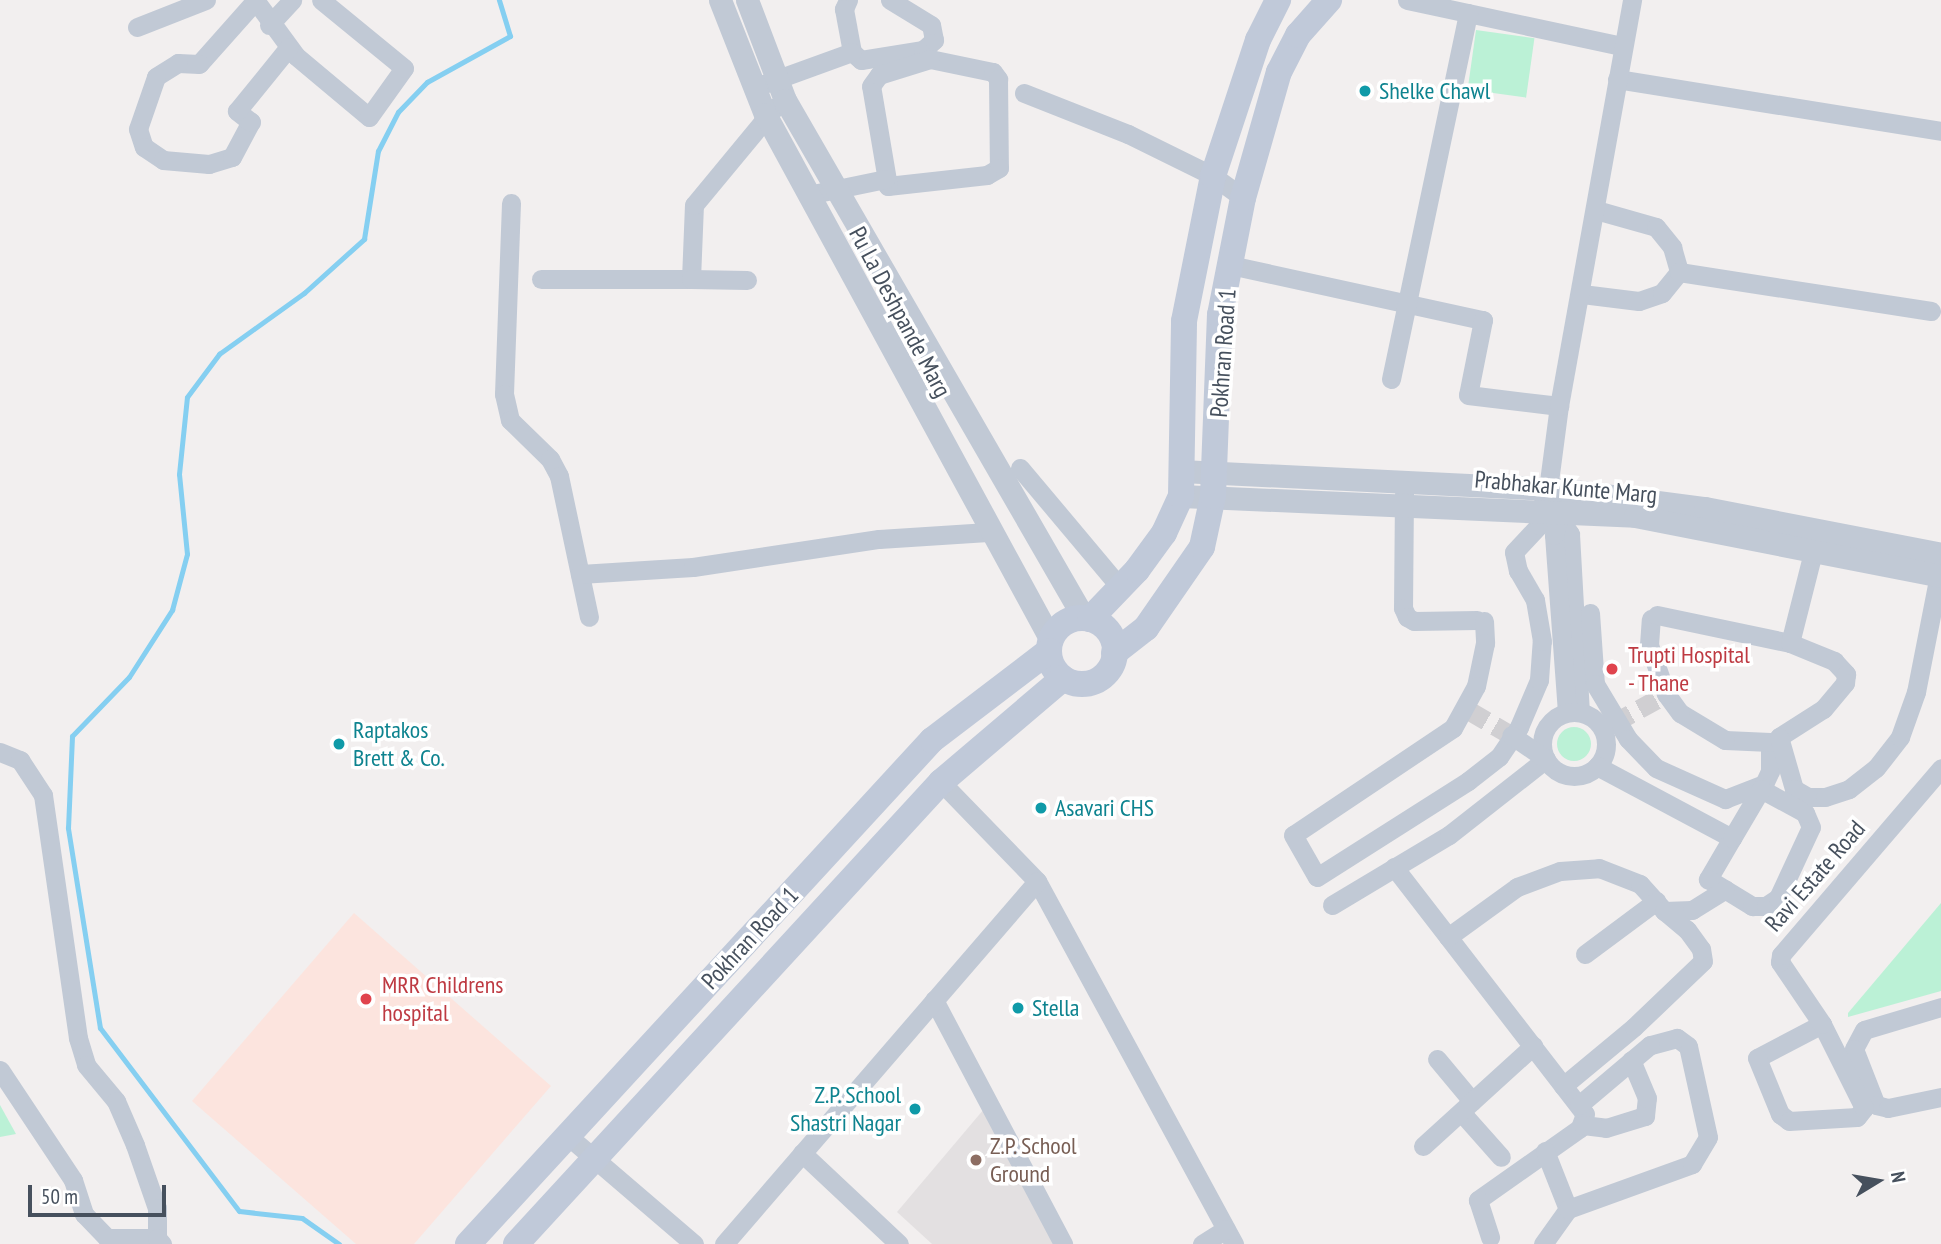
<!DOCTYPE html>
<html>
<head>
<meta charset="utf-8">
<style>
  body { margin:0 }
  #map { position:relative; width:1941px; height:1244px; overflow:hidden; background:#f2efef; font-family:"PT Sans Narrow",sans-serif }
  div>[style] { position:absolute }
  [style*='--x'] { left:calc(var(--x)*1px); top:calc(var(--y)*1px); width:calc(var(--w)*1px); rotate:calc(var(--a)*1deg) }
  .education>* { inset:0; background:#e3e0e1 }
  .medical>* { inset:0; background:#fce4de }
  .green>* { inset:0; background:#bbf1d6; transform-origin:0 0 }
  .round { border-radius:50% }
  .stream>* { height:5px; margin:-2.5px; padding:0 2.5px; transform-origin:2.5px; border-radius:2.5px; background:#85cff1 }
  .minor-tunnel>* { height:19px; margin-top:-9.5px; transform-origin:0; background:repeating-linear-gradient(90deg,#d0cfd2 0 19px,transparent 0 29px) }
  .minor>* { height:19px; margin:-9.5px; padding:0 9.5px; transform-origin:9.5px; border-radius:9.5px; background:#c1c9d5 }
  .minor>.ring { margin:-9.5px; padding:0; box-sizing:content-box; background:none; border:19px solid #c1c9d5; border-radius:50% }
  .tertiary>* { height:23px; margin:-11.5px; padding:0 11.5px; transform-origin:11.5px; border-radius:11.5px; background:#c1c9d5 }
  .secondary>* { height:26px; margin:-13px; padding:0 13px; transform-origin:13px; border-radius:13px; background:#c0c9d9 }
  .secondary>.ring { margin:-13px; padding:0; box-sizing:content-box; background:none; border:26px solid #c0c9d9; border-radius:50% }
  .dots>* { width:19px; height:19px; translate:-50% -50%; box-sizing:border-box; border:4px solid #fff; border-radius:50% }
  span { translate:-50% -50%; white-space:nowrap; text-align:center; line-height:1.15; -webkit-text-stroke:7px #fff; paint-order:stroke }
  .culture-label { font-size:24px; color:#0d838f }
  .left { translate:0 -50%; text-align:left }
  .right { translate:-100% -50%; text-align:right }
  .street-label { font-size:24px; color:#46505d }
  .health-label { font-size:24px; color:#be3a42 }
  .education-label { font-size:24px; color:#785e54 }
  .north { position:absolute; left:1843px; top:1146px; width:70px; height:70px; -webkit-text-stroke:5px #fff; paint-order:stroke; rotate:79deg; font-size:19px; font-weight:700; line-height:28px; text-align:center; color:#46505d }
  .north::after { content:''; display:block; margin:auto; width:24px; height:32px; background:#46505d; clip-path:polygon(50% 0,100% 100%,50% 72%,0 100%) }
  .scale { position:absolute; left:28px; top:1185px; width:138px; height:32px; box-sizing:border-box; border:4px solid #46505d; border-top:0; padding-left:9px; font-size:21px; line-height:24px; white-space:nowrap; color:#46505d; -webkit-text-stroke:5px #fff; paint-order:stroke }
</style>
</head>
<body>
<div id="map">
  <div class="education">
    <i style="clip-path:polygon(984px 1109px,1056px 1244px,932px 1244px,897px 1212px)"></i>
  </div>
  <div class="medical">
    <i style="clip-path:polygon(354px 913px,551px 1086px,414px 1244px,356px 1244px,192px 1101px)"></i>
  </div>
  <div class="green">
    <i style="left:1476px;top:30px;width:59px;height:60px;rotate:8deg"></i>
    <i class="round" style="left:1557px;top:727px;width:34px;height:34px"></i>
    <i style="clip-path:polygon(1941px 903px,1941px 991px,1848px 1017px,1848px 1013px)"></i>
    <i style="clip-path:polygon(0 1105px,16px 1134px,0 1137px)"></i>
  </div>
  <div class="stream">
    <i style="--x:339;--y:1244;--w:45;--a:-144.9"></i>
    <i style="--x:302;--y:1218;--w:63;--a:-173.7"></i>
    <i style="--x:239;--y:1211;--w:230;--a:-127.2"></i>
    <i style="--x:100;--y:1028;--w:203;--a:-99.1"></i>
    <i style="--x:68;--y:828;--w:92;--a:-87.5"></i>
    <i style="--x:72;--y:736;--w:82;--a:-46"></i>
    <i style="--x:129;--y:677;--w:80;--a:-57.3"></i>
    <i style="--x:172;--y:610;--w:58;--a:-75"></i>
    <i style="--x:187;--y:554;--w:80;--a:-95.7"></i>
    <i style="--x:179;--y:474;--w:77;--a:-84.1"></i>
    <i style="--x:187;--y:397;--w:54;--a:-53.3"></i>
    <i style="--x:219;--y:354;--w:105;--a:-35.7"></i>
    <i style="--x:304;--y:293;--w:81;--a:-42"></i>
    <i style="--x:364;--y:239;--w:89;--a:-81"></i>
    <i style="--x:378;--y:151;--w:44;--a:-62.9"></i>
    <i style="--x:398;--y:112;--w:42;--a:-46"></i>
    <i style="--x:427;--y:82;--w:95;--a:-29"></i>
    <i style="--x:510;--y:36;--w:38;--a:-107"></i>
  </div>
  <div class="minor-tunnel">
    <i style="--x:1470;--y:711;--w:48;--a:30.3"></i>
    <i style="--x:1614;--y:723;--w:54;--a:-29"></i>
  </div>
  <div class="minor">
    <i style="--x:255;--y:0;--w:69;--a:53.8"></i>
    <i style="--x:296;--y:56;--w:95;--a:39.9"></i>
    <i style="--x:369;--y:117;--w:60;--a:-54.5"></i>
    <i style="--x:404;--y:68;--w:107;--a:-140.7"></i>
    <i style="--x:848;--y:0;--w:10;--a:114"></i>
    <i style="--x:844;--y:9;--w:44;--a:79.5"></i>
    <i style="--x:852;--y:52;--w:12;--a:42"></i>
    <i style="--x:861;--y:60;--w:63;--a:-9.2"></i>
    <i style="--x:923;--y:50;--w:15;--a:-42"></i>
    <i style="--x:934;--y:40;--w:15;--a:-101"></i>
    <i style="--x:931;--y:25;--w:48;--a:-148.6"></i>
    <i style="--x:1407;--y:0;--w:220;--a:12.1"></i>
    <i style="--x:255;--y:1;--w:84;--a:131.6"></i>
    <i style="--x:199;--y:64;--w:21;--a:-177"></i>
    <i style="--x:178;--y:63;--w:26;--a:148"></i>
    <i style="--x:156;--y:77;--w:55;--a:109.1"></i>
    <i style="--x:138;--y:129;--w:19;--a:72"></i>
    <i style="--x:144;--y:147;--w:23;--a:34"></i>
    <i style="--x:163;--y:160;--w:46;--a:5"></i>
    <i style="--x:209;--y:164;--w:24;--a:-17"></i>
    <i style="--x:232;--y:157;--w:40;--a:-62"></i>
    <i style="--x:251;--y:122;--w:18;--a:-142"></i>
    <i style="--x:237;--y:111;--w:82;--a:-50.9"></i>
    <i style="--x:269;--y:25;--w:34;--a:-47"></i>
    <i style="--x:137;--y:27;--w:74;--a:-21.4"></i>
    <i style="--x:930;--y:59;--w:64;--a:11.7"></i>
    <i style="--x:993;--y:72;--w:9;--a:54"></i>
    <i style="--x:998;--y:79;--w:89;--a:89.4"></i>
    <i style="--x:999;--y:168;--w:14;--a:150"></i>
    <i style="--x:987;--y:175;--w:100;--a:173.7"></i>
    <i style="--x:888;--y:186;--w:101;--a:-99.6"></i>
    <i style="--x:871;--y:86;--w:14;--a:-54"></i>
    <i style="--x:879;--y:75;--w:53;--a:-17.4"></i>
    <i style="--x:1617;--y:79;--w:328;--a:9.1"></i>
    <i style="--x:753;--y:88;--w:105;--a:-20"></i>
    <i style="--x:1024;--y:93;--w:112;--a:21.5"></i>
    <i style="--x:1128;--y:134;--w:95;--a:26.3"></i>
    <i style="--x:1213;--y:176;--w:37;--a:36"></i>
    <i style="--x:808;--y:195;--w:79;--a:-11.7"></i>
    <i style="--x:511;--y:203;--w:191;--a:92.1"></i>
    <i style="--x:504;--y:394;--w:27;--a:77"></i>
    <i style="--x:510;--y:420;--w:56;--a:44.3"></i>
    <i style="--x:550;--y:459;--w:19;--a:62"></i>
    <i style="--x:559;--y:476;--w:144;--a:78"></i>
    <i style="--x:1596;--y:210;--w:62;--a:15.8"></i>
    <i style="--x:1656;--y:227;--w:26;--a:51"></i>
    <i style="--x:1672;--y:247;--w:26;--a:74"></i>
    <i style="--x:1230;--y:265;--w:259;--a:12.3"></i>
    <i style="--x:1483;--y:320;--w:76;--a:101.3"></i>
    <i style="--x:1468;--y:395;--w:92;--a:6.9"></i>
    <i style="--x:541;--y:279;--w:150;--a:0"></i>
    <i style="--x:691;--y:279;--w:74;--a:-87.7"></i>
    <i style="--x:694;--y:205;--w:127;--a:-50.4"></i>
    <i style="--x:691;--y:279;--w:56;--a:1"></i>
    <i style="--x:1582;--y:294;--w:57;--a:7"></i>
    <i style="--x:1639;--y:301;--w:24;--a:-19"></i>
    <i style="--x:1662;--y:293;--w:27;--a:-51"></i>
    <i style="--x:1679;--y:272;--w:255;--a:8.8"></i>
    <i style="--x:1391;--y:379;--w:374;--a:-78.1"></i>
    <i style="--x:1020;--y:468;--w:155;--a:50"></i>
    <i style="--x:1404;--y:494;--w:114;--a:90.5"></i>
    <i style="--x:1403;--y:608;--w:10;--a:66"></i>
    <i style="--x:1407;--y:617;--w:8;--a:30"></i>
    <i style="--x:1414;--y:621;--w:63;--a:-0.9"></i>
    <i style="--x:1561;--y:521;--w:16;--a:55"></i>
    <i style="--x:1570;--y:534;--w:178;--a:86.8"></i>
    <i style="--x:580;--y:574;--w:113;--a:-3.5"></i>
    <i style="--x:693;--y:567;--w:188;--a:-8.6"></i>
    <i style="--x:879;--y:539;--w:109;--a:-3.7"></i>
    <i style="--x:1590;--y:613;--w:71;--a:86"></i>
    <i style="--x:1595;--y:684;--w:64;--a:59"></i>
    <i style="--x:1628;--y:739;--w:40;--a:46"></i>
    <i style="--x:1656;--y:768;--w:76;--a:24.2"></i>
    <i style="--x:1725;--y:799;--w:42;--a:-21"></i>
    <i style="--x:1764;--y:784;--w:14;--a:-65"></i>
    <i style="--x:1770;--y:771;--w:29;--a:-90"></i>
    <i style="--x:1770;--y:742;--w:45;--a:-177.5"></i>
    <i style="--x:1725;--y:740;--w:52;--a:-149"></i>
    <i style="--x:1680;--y:713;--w:24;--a:-126"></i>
    <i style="--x:1666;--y:694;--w:52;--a:-109.1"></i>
    <i style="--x:1649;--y:645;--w:26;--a:-86"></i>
    <i style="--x:1657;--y:615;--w:136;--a:11.9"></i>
    <i style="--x:1790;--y:643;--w:48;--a:22.2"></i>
    <i style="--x:1834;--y:661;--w:18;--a:47"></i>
    <i style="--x:1846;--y:674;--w:9;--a:96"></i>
    <i style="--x:1845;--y:683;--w:34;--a:130"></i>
    <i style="--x:1823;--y:709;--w:52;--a:147.5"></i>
    <i style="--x:1779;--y:737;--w:54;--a:73.9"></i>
    <i style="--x:1794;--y:789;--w:16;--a:30"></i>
    <i style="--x:1808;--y:797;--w:17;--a:0"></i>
    <i style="--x:1825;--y:797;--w:25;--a:-18"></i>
    <i style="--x:1849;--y:789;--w:34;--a:-38"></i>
    <i style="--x:1876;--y:768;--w:39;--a:-52"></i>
    <i style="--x:1900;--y:737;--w:48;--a:-70.4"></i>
    <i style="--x:1916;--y:692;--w:130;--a:-78.9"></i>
    <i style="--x:1484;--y:621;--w:22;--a:87"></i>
    <i style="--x:1485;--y:643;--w:44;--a:101.8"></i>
    <i style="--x:1476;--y:686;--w:48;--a:118.7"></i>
    <i style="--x:1453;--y:728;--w:192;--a:146.2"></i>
    <i style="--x:1293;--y:835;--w:48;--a:60.3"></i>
    <i style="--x:1317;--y:877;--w:179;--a:-32.4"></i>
    <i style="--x:1468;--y:781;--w:39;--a:-38"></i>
    <i style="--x:1499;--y:757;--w:36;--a:-56"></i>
    <i style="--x:1519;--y:727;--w:51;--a:-66.9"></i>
    <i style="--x:1539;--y:680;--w:39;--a:-86"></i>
    <i style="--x:1542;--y:641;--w:42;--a:-99.7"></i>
    <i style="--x:1535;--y:600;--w:34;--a:-120"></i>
    <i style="--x:1518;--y:571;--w:19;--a:-102"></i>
    <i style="--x:1514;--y:552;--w:37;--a:-47"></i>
    <i style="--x:1539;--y:525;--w:27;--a:-80"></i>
    <i style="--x:1790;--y:643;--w:110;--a:-75.8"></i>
    <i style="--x:1567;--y:712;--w:177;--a:-94.2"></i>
    <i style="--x:1554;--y:535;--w:26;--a:-74"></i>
    <i style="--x:1561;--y:510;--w:25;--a:-122"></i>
    <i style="--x:1548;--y:489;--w:84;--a:-82.5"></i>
    <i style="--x:1559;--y:406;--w:413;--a:-79.8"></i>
    <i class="ring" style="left:1542px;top:712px;width:45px;height:45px"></i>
    <i style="--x:0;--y:752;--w:22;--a:22"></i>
    <i style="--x:20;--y:760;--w:42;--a:56.7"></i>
    <i style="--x:43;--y:795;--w:246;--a:81.8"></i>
    <i style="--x:78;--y:1038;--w:28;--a:73"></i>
    <i style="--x:86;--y:1065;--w:47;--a:50.2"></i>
    <i style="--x:116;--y:1101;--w:48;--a:66.6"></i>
    <i style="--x:135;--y:1145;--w:67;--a:70.8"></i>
    <i style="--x:157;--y:1208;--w:30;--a:90"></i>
    <i style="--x:1597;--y:766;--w:153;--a:28.1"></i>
    <i style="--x:1732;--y:838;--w:48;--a:120.3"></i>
    <i style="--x:1708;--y:879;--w:52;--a:31.5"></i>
    <i style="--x:1752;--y:906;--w:14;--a:0"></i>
    <i style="--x:1766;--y:906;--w:14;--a:-34"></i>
    <i style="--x:1778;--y:898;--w:78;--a:-65.1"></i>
    <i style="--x:1811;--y:827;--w:15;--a:-113"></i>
    <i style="--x:1805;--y:813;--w:50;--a:-151.4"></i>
    <i style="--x:1761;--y:789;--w:57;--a:120.6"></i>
    <i style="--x:941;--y:782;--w:138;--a:45.9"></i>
    <i style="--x:1037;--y:881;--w:413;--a:61.5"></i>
    <i style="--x:1394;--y:867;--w:312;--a:52.3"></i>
    <i style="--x:1585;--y:1114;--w:15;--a:110"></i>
    <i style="--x:1580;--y:1128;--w:125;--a:144.8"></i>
    <i style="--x:1478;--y:1200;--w:39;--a:72"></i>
    <i style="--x:1332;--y:905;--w:136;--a:-30.9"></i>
    <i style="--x:1449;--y:835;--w:123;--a:-38.1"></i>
    <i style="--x:1546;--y:759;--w:42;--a:-145.6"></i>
    <i style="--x:1448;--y:937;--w:85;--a:-35.9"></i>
    <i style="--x:1517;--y:887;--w:46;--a:-20.4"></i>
    <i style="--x:1560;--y:871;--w:39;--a:-4"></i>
    <i style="--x:1599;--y:868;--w:44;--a:21.3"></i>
    <i style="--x:1640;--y:884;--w:36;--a:48"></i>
    <i style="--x:1664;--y:911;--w:28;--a:-2"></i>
    <i style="--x:1692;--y:910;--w:39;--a:-32"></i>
    <i style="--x:1585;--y:954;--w:89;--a:-36.7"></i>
    <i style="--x:934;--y:1000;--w:276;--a:62.1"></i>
    <i style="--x:1941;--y:1007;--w:80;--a:163.4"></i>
    <i style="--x:1864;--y:1030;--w:21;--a:118"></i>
    <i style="--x:1854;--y:1049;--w:60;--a:68.6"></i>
    <i style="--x:1876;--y:1105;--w:12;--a:14"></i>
    <i style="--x:1888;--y:1108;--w:54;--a:-11.7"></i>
    <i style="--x:1822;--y:1024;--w:73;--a:152.4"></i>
    <i style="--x:1757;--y:1058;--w:61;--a:67.7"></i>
    <i style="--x:1780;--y:1114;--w:11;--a:38"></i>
    <i style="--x:1789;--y:1121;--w:68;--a:-3.4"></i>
    <i style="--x:1857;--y:1117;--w:11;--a:-52"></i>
    <i style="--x:1864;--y:1108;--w:94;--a:-116.6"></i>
    <i style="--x:1822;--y:1024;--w:75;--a:-124.1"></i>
    <i style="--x:1780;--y:962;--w:7;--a:-82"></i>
    <i style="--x:1781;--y:955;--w:246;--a:-49.4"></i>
    <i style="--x:1437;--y:1059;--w:55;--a:50.2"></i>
    <i style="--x:0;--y:1070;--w:132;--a:56.4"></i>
    <i style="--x:73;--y:1180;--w:36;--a:72"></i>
    <i style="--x:84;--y:1214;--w:33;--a:46"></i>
    <i style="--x:107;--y:1238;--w:50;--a:0"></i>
    <i style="--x:157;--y:1238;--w:8;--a:50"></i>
    <i style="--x:1563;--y:1086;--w:92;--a:-39.7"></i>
    <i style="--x:1634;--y:1027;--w:95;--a:-43.7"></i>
    <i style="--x:1703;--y:961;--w:12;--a:-99"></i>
    <i style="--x:1701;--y:949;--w:24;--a:-126"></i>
    <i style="--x:1687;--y:930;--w:30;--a:-140"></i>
    <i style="--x:1461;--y:1112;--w:60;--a:48.4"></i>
    <i style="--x:1583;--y:1125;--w:23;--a:7"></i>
    <i style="--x:1606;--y:1128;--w:41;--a:-17.1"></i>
    <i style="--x:1645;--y:1116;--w:18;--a:-84"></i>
    <i style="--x:1647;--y:1098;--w:41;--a:-112.8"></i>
    <i style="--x:568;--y:1136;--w:166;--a:40.6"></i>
    <i style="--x:1423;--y:1146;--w:149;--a:-42.3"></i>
    <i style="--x:1545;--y:1151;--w:62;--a:68.4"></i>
    <i style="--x:802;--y:1153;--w:133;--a:43.2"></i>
    <i style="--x:724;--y:1244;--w:479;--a:-49.2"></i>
    <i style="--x:1202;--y:1244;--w:28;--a:-32"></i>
    <i style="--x:1543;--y:1244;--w:43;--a:-54.5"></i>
    <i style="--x:1568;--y:1209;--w:132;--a:-19.9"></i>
    <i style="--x:1692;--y:1164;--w:31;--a:-59"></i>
    <i style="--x:1708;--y:1137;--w:93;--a:-102.4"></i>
    <i style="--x:1688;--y:1046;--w:14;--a:-144"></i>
    <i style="--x:1677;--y:1038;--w:28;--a:165"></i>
    <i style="--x:1650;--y:1045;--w:93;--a:139.8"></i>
  </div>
  <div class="tertiary">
    <i style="--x:720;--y:0;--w:123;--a:68.5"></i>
    <i style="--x:765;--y:114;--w:599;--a:61.47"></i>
    <i style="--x:747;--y:0;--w:107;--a:69.2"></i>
    <i style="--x:785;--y:100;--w:598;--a:60.01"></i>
    <i style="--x:1181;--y:471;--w:385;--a:2.8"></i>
    <i style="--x:1566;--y:490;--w:140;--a:7.4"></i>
    <i style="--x:1705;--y:508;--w:240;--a:11"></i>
    <i style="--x:1181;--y:496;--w:454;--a:2.5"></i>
    <i style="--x:1635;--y:516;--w:312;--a:11.1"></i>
  </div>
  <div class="secondary">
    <i class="ring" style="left:1049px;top:618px;width:40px;height:40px"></i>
    <i style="--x:1090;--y:619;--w:68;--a:-46.2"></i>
    <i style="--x:1137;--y:570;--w:46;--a:-53.9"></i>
    <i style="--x:1164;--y:533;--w:41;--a:-65.3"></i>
    <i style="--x:1181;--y:496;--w:175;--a:-89"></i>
    <i style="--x:1184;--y:321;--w:148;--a:-78.7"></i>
    <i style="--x:1213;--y:176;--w:143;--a:-71.7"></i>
    <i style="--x:1258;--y:40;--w:45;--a:-63.4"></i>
    <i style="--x:1114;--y:653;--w:41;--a:-38"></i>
    <i style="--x:1146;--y:628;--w:98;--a:-55.3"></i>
    <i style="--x:1202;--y:547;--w:52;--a:-77.8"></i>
    <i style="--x:1213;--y:496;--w:181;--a:-87.8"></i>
    <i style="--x:1220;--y:315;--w:119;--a:-78.9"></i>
    <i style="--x:1243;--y:198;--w:131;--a:-74.1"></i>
    <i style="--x:1279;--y:72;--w:42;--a:-62.8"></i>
    <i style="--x:1298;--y:35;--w:47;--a:-48.5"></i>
    <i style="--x:468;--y:1244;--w:685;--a:-47.37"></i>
    <i style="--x:932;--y:740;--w:147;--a:-37.3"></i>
    <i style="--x:516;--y:1244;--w:628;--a:-47.39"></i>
    <i style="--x:941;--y:782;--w:160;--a:-40.4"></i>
  </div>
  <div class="dots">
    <i style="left:1365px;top:91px;background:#0f9aa8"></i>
    <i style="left:1612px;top:669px;background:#e0444e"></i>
    <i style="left:339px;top:744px;background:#0f9aa8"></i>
    <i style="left:1041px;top:808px;background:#0f9aa8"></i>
    <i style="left:366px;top:999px;background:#e0444e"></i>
    <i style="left:1018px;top:1008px;background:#0f9aa8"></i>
    <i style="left:915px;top:1109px;background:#0f9aa8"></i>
    <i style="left:976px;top:1160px;background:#8d6e63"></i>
  </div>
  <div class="culture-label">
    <span class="left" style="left:1379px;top:91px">Shelke Chawl</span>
    <span class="left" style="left:353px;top:744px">Raptakos<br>Brett &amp; Co.</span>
    <span class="left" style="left:1055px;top:808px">Asavari CHS</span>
    <span class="left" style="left:1032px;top:1008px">Stella</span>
    <span class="right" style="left:901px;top:1109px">Z.P. School<br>Shastri Nagar</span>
  </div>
  <div class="street-label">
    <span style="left:900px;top:312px;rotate:62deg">Pu La Deshpande Marg</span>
    <span style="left:1223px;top:353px;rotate:-86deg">Pokhran Road 1</span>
    <span style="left:1566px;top:487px;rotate:5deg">Prabhakar Kunte Marg</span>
    <span style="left:1815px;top:876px;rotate:-49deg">Ravi Estate Road</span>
    <span style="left:750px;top:938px;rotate:-47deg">Pokhran Road 1</span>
  </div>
  <div class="health-label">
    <span class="left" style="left:1628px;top:669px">Trupti Hospital<br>- Thane</span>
    <span class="left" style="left:382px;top:999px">MRR Childrens<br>hospital</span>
  </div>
  <div class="education-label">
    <span class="left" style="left:990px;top:1160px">Z.P. School<br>Ground</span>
  </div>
  <div class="north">N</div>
  <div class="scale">50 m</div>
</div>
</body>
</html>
